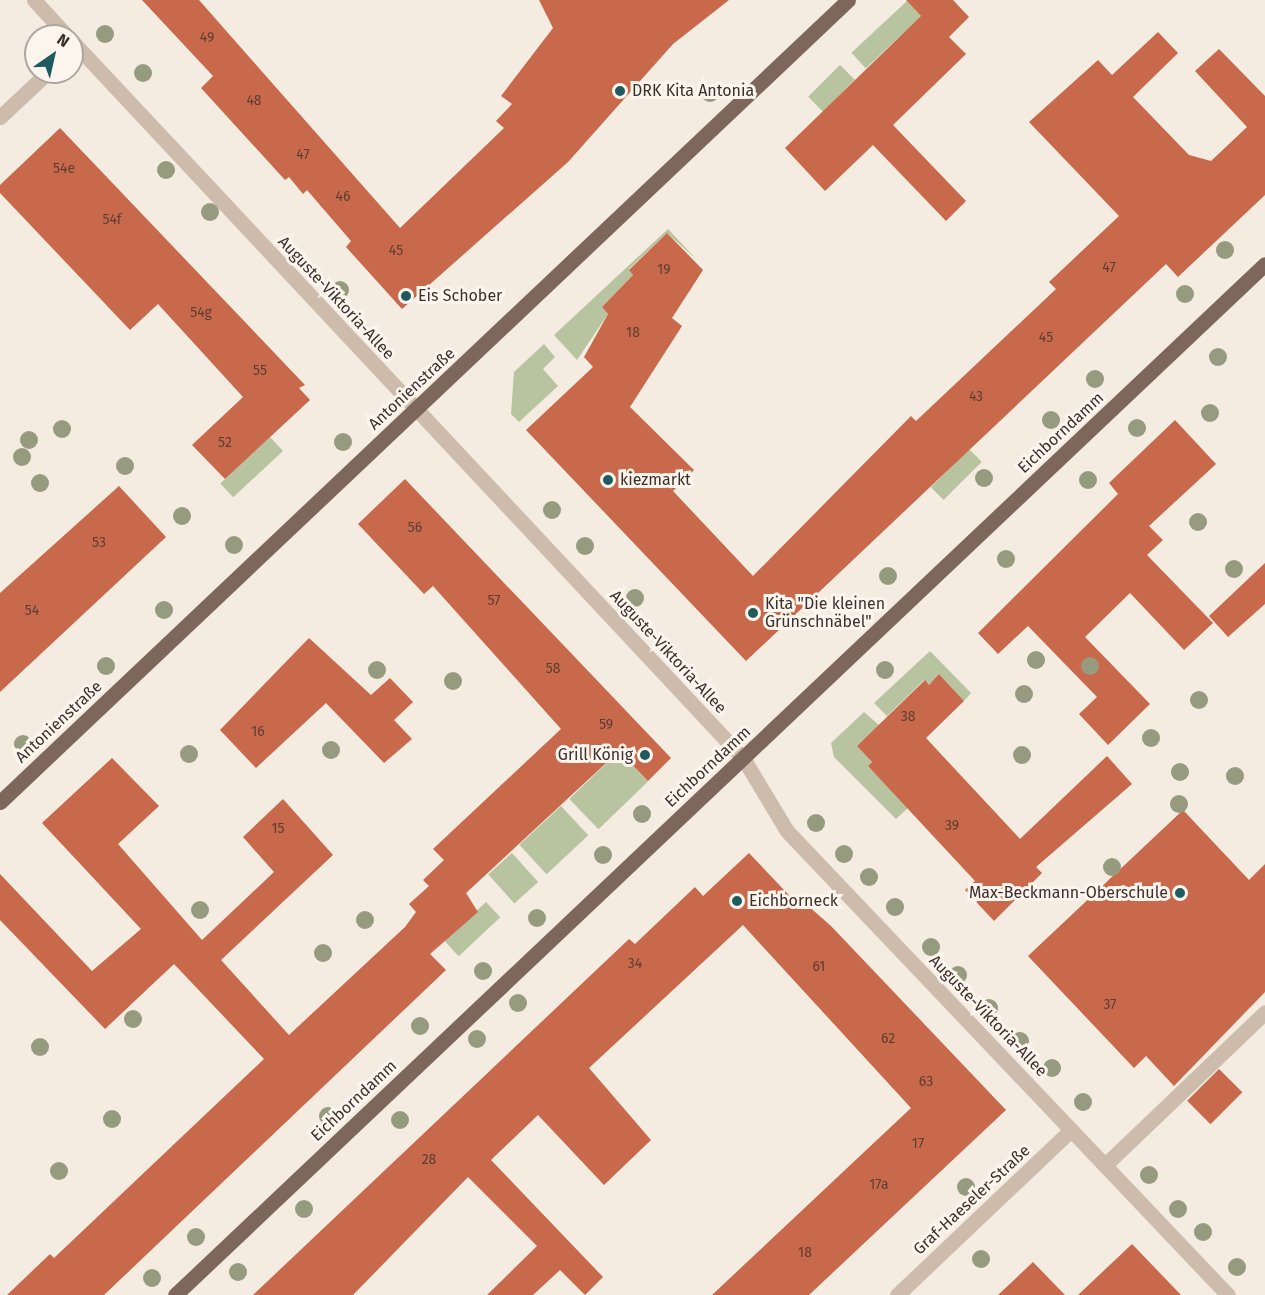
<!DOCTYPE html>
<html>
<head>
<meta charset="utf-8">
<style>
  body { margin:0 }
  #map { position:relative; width:1265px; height:1295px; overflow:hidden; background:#f4ebe1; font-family:"Fira Sans",sans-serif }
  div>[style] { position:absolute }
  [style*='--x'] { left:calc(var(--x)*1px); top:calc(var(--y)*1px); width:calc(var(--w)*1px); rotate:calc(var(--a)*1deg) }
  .green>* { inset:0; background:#b8c4a0; transform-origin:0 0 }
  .building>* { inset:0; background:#c8694b; transform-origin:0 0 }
  .minor>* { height:15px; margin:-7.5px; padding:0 7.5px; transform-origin:7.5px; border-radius:7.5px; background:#cdbbac }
  .major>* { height:15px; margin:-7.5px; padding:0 7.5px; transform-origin:7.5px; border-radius:7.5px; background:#7d675c }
  .trees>* { width:18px; height:18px; margin:-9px; border-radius:50%; background:#969b7f }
  .dots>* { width:16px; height:16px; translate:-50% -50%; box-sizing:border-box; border:3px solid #fbf5ee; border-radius:50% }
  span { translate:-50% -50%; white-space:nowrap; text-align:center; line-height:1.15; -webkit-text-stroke:6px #fbf5ee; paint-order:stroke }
  .number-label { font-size:14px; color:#5e3e33 }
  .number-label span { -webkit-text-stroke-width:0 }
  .poi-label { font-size:16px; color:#3b302b }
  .left { translate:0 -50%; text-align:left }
  .right { translate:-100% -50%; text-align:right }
  .street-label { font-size:16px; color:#3b302b }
  .north { position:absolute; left:24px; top:24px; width:60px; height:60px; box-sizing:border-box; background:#fbf5ee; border:2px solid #aea6a0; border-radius:50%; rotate:34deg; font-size:16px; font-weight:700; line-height:24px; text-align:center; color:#3b302b }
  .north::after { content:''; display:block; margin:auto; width:21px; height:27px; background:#1f5a5e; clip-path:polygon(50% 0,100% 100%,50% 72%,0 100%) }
</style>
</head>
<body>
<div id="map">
  <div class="green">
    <i style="left:907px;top:1px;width:21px;height:76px;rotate:47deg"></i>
    <i style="left:840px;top:65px;width:21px;height:45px;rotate:45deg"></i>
    <i style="clip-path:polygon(668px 229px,696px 259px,667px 233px,629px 269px,633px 275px,602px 307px,608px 314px,577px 360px,554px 335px)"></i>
    <i style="clip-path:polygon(544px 344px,555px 357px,543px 369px,558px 386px,519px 422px,511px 414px,514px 372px)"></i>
    <i style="left:270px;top:437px;width:19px;height:68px;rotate:47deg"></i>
    <i style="left:969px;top:449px;width:18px;height:54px;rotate:45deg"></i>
    <i style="clip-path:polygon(930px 651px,971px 693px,964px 701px,939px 674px,929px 685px,924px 680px,887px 716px,874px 703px)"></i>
    <i style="clip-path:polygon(864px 712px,879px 725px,857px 746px,872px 762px,868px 766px,909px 807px,896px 819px,834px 757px,831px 743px)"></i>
    <i style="left:619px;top:751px;width:42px;height:69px;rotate:46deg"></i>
    <i style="left:561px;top:806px;width:40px;height:57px;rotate:47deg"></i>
    <i style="left:512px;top:853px;width:39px;height:32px;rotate:48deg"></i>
    <i style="left:486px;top:902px;width:21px;height:57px;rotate:47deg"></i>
  </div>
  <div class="building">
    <i style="clip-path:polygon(142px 0,199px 0,400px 228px,504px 128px,496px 121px,512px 104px,501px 96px,553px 28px,539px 0,729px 0,673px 44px,568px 162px,402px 309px,346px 247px,351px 241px,307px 190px,303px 194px,289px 177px,285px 180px,201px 88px,213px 76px)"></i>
    <i style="clip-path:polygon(906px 0,953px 0,969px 17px,949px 37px,966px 54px,893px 125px,966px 201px,946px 221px,873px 145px,825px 191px,785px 148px,921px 16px)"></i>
    <i style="clip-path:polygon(1158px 32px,1178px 53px,1133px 97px,1189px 155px,1211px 161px,1247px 127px,1195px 71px,1219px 49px,1265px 96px,1265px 195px,1178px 277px,1166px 264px,746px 661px,526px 430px,593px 367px,584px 357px,608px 314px,602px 307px,633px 275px,629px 270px,667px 233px,703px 270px,672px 318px,682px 326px,630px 407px,694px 470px,673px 491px,753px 576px,911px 416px,916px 421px,1056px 289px,1049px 282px,1119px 216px,1029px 122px,1098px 60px,1112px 75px)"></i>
    <i style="clip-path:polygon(60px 128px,305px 385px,299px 388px,310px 400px,225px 479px,192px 445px,243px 397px,158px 304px,130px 330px,0 193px,0 185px)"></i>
    <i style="clip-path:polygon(1175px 420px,1216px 464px,1149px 526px,1163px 540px,1147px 555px,1213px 623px,1184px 650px,1130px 593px,1085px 637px,1150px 704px,1108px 745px,1079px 714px,1097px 697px,1028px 626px,998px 654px,978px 633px,1118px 494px,1109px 483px)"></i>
    <i style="clip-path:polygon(405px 479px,671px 758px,648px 781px,619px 751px,466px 893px,478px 912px,430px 954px,446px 970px,104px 1295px,7px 1295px,50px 1254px,54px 1258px,264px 1059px,174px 964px,105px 1029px,0 920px,0 874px,92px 971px,141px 929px,42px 823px,112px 758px,159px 806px,118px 844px,202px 940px,274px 872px,243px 837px,283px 799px,333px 855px,221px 960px,289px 1035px,405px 927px,416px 912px,409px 904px,429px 886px,423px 880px,444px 860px,433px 849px,561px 729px,433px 586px,424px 594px,358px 524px)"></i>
    <i style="clip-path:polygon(119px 486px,166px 537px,0 692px,0 593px)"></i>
    <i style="clip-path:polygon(1265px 563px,1265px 604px,1228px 637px,1209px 616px)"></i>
    <i style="clip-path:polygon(309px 638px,371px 695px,390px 678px,413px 702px,394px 720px,412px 739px,384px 763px,326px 703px,256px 768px,220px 730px)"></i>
    <i style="clip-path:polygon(939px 674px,964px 701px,926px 738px,1020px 839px,1107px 756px,1132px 784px,1036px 867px,1042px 873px,994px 921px,965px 890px,975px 881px,868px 766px,872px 762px,857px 746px,925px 680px,929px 685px)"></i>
    <i style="clip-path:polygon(1183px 810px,1249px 880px,1265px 864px,1265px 992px,1174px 1086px,1146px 1056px,1134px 1068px,1028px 956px)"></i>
    <i style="clip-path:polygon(749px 853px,802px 909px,806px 904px,831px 926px,1006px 1110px,809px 1295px,712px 1295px,911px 1108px,743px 925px,589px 1068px,651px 1140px,604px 1185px,538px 1115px,491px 1160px,603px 1277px,585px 1295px,560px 1270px,533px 1295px,487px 1295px,537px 1246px,468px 1177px,353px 1295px,253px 1295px,629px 939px,635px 944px,695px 887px,703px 896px)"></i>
    <i style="left:1219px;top:1069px;width:33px;height:45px;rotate:45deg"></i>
    <i style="clip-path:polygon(1132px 1244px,1181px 1295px,1078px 1295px)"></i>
    <i style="clip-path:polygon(1033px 1262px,1065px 1295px,998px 1295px)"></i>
  </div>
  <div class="minor">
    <i style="--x:34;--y:0;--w:49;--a:47.5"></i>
    <i style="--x:72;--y:41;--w:982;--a:46.9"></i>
    <i style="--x:743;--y:758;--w:85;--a:58.9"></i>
    <i style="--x:787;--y:831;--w:640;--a:46.46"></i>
    <i style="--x:0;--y:117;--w:66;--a:-43.2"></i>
    <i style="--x:1105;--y:1165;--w:221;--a:-43.7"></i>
    <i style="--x:897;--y:1295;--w:240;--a:-43.5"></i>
  </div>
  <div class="major">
    <i style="--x:0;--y:802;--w:1167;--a:-43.4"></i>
    <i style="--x:175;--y:1295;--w:1500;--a:-43.41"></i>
  </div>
  <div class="trees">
    <i style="left:105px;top:34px"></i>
    <i style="left:143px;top:73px"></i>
    <i style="left:710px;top:93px"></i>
    <i style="left:166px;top:170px"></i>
    <i style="left:210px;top:212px"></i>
    <i style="left:1225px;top:250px"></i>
    <i style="left:340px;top:290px"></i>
    <i style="left:1185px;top:294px"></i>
    <i style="left:1218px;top:357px"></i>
    <i style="left:1095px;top:379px"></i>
    <i style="left:1210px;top:413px"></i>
    <i style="left:1051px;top:420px"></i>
    <i style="left:1137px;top:428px"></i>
    <i style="left:62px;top:429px"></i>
    <i style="left:29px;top:440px"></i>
    <i style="left:343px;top:442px"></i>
    <i style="left:22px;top:457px"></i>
    <i style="left:125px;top:466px"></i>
    <i style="left:984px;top:478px"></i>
    <i style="left:1088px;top:480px"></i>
    <i style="left:40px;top:483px"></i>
    <i style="left:552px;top:510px"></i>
    <i style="left:182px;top:516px"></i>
    <i style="left:1198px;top:522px"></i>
    <i style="left:234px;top:545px"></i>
    <i style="left:585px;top:546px"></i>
    <i style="left:1006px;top:559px"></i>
    <i style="left:1234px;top:569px"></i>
    <i style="left:888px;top:576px"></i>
    <i style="left:635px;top:598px"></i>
    <i style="left:164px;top:610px"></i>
    <i style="left:1036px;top:660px"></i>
    <i style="left:106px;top:666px"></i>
    <i style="left:1090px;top:666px"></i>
    <i style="left:377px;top:670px"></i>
    <i style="left:885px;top:670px"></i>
    <i style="left:453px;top:681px"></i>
    <i style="left:1024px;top:694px"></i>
    <i style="left:1199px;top:700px"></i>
    <i style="left:1151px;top:738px"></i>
    <i style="left:23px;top:744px"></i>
    <i style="left:331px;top:750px"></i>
    <i style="left:189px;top:754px"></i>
    <i style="left:1022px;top:755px"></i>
    <i style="left:1180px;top:772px"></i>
    <i style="left:1235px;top:776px"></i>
    <i style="left:1179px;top:804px"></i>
    <i style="left:642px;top:814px"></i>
    <i style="left:816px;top:823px"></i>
    <i style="left:844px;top:854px"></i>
    <i style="left:603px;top:855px"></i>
    <i style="left:1112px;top:867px"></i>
    <i style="left:869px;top:877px"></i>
    <i style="left:895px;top:907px"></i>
    <i style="left:200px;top:910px"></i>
    <i style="left:537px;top:918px"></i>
    <i style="left:365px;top:920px"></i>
    <i style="left:931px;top:947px"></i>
    <i style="left:323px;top:953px"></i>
    <i style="left:483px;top:971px"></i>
    <i style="left:958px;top:975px"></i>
    <i style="left:518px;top:1003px"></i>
    <i style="left:989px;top:1008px"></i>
    <i style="left:133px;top:1019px"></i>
    <i style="left:420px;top:1026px"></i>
    <i style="left:477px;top:1039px"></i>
    <i style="left:1020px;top:1041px"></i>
    <i style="left:40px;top:1047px"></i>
    <i style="left:1052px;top:1068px"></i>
    <i style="left:1083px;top:1102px"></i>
    <i style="left:328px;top:1116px"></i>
    <i style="left:112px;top:1119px"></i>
    <i style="left:400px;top:1120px"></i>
    <i style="left:59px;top:1171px"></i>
    <i style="left:1149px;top:1175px"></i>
    <i style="left:966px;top:1187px"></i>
    <i style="left:304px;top:1209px"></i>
    <i style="left:1178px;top:1209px"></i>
    <i style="left:1203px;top:1232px"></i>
    <i style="left:196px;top:1237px"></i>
    <i style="left:981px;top:1259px"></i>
    <i style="left:1237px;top:1267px"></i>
    <i style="left:238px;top:1272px"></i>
    <i style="left:152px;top:1278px"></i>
  </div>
  <div class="dots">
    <i style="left:620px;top:91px;background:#1f5a5e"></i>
    <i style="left:406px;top:296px;background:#1f5a5e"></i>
    <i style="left:608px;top:480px;background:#1f5a5e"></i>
    <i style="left:753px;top:613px;background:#1f5a5e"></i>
    <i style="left:645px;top:755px;background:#1f5a5e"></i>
    <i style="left:1180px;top:893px;background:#1f5a5e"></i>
    <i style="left:737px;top:901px;background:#1f5a5e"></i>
  </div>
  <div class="number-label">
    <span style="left:207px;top:38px">49</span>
    <span style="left:254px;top:101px">48</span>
    <span style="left:303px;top:155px">47</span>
    <span style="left:64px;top:169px">54e</span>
    <span style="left:343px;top:197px">46</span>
    <span style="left:112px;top:220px">54f</span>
    <span style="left:396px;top:251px">45</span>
    <span style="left:1109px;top:268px">47</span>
    <span style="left:664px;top:270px">19</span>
    <span style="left:201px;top:313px">54g</span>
    <span style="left:633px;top:333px">18</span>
    <span style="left:1046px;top:338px">45</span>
    <span style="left:260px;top:371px">55</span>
    <span style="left:976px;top:397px">43</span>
    <span style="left:225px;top:443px">52</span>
    <span style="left:415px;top:528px">56</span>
    <span style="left:99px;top:543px">53</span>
    <span style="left:494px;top:601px">57</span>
    <span style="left:32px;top:611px">54</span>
    <span style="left:553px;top:669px">58</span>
    <span style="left:908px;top:717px">38</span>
    <span style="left:606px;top:725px">59</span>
    <span style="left:258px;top:732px">16</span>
    <span style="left:952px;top:826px">39</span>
    <span style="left:278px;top:829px">15</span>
    <span style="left:635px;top:964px">34</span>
    <span style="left:819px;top:967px">61</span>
    <span style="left:1110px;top:1005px">37</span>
    <span style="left:888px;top:1039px">62</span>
    <span style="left:926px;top:1082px">63</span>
    <span style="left:918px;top:1144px">17</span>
    <span style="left:429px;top:1160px">28</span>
    <span style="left:879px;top:1185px">17a</span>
    <span style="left:805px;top:1253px">18</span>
  </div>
  <div class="poi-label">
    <span class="left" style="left:632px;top:91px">DRK Kita Antonia</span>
    <span class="left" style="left:418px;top:296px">Eis Schober</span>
    <span class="left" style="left:620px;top:480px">kiezmarkt</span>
    <span class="left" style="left:765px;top:613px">Kita "Die kleinen<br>Grünschnäbel"</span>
    <span class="right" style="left:633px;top:755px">Grill König</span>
    <span class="right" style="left:1168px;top:893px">Max-Beckmann-Oberschule</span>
    <span class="left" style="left:749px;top:901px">Eichborneck</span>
  </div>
  <div class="street-label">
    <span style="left:336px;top:298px;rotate:47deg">Auguste-Viktoria-Allee</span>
    <span style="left:412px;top:389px;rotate:-43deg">Antonienstraße</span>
    <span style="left:1061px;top:433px;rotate:-43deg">Eichborndamm</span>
    <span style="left:668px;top:652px;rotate:47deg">Auguste-Viktoria-Allee</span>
    <span style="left:59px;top:722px;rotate:-43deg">Antonienstraße</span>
    <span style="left:708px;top:767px;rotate:-43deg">Eichborndamm</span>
    <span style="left:988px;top:1016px;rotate:46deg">Auguste-Viktoria-Allee</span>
    <span style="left:354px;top:1101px;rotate:-43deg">Eichborndamm</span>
    <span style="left:972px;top:1200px;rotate:-43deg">Graf-Haeseler-Straße</span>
  </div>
  <div class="north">N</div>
</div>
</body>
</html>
